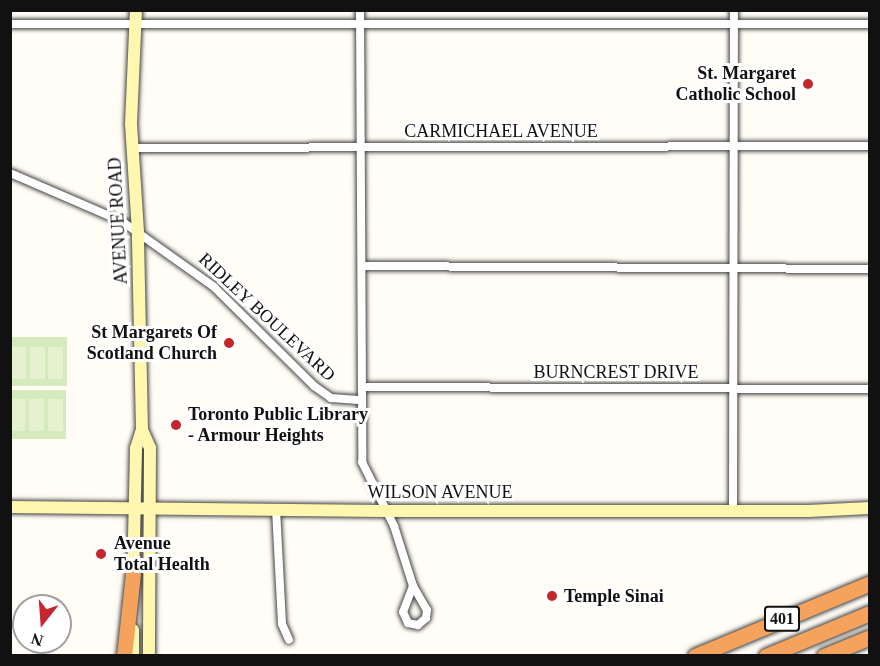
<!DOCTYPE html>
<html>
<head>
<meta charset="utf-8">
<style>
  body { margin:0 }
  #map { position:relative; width:880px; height:666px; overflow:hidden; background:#fffdf5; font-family:"Times New Roman",serif }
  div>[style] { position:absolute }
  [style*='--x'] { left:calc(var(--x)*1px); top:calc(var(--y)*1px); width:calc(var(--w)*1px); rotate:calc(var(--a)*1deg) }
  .green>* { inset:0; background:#d5ebbd; transform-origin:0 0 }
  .pitch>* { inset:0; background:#e6f2cf; transform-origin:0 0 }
  .roads { filter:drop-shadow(0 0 2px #444) drop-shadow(0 0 2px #444) }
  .street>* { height:8px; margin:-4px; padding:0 4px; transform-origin:4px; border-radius:4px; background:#fff }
  .secondary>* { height:12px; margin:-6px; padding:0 6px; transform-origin:6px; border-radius:6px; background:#fff6b0 }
  .highway>* { height:15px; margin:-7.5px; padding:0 7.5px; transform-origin:7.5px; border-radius:7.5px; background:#f5a25d }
  .dots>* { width:16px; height:16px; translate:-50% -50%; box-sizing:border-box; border:3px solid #fff; border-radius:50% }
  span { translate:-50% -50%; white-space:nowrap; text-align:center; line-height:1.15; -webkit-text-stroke:6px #fff; paint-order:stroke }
  .shield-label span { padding:2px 4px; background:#fff; border:2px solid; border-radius:4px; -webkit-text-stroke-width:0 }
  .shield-label { font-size:16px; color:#111; font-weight:700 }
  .poi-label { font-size:18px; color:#111; font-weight:700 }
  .right { translate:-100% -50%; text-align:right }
  .left { translate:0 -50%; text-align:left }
  .street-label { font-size:18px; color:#111 }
  .frame { position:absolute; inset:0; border:12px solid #111; pointer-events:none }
  .north { position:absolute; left:12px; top:594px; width:60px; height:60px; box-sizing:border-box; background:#fff; border:2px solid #a0a0a0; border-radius:50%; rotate:197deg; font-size:16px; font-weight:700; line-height:24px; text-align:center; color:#111 }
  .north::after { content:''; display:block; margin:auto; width:21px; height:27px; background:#c4262e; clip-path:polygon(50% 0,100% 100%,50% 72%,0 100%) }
</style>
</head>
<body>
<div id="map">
  <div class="green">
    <i style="left:11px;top:337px;width:56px;height:49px"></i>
    <i style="left:11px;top:390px;width:55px;height:49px"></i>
  </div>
  <div class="pitch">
    <i style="left:12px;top:347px;width:14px;height:32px"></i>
    <i style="left:30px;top:347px;width:15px;height:32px"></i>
    <i style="left:48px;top:347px;width:15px;height:32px"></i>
    <i style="left:11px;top:399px;width:14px;height:32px"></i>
    <i style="left:29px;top:399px;width:15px;height:32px"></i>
    <i style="left:48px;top:399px;width:15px;height:32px"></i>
  </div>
  <div class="roads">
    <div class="street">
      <i style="--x:360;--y:10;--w:452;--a:89.7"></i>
      <i style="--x:362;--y:462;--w:72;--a:63.4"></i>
      <i style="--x:394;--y:526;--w:63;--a:72.4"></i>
      <i style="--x:10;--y:24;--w:860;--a:0"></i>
      <i style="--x:133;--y:148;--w:737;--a:-0.16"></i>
      <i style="--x:10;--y:173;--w:123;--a:23.4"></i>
      <i style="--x:123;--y:222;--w:112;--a:35.5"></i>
      <i style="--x:214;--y:287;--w:141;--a:44.7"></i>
      <i style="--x:314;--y:386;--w:21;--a:35"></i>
      <i style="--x:331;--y:398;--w:31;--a:4"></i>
      <i style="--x:363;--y:266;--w:507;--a:0.34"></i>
      <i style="--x:362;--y:387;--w:508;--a:0.23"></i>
      <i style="--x:276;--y:509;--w:115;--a:87"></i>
      <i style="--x:282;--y:624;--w:17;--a:66"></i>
      <i style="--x:733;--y:511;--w:501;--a:-89.89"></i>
      <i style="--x:413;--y:586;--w:28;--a:60"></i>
      <i style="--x:427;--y:610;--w:8;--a:97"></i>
      <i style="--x:426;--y:618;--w:11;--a:139"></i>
      <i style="--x:418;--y:625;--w:10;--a:-169"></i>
      <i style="--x:408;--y:623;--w:12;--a:-114"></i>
      <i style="--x:403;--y:612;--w:28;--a:-69"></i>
    </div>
    <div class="secondary">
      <i style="--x:142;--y:430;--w:20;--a:66"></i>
      <i style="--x:150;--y:448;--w:208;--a:90.3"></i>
      <i style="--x:10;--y:507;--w:374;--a:0.6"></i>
      <i style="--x:384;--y:511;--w:424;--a:0"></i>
      <i style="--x:808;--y:511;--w:62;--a:-2.8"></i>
      <i style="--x:133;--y:582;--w:134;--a:-88.7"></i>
      <i style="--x:136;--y:448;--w:19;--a:-72"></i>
      <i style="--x:142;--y:430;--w:198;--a:-91.2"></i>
      <i style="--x:138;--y:232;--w:108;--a:-93.7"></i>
      <i style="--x:131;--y:124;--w:114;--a:-87.5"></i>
      <i style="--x:133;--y:630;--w:26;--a:90"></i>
    </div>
    <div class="highway">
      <i style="--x:124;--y:656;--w:83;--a:-83.8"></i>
      <i style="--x:695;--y:656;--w:190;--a:-22.6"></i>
      <i style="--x:766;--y:656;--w:113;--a:-22.5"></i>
      <i style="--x:824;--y:656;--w:50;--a:-22.4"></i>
    </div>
  </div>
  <div class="dots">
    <i style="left:808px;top:84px;background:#c4262e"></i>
    <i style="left:229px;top:343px;background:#c4262e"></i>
    <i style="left:176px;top:425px;background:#c4262e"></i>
    <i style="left:101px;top:554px;background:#c4262e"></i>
    <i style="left:552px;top:596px;background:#c4262e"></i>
  </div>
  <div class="shield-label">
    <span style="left:782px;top:619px">401</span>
  </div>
  <div class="poi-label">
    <span class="right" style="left:796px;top:84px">St. Margaret<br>Catholic School</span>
    <span class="right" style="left:217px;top:343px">St Margarets Of<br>Scotland Church</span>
    <span class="left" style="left:188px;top:425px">Toronto Public Library<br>- Armour Heights</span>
    <span class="left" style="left:114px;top:554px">Avenue<br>Total Health</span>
    <span class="left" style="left:564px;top:596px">Temple Sinai</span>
  </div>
  <div class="street-label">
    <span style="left:501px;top:131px">CARMICHAEL AVENUE</span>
    <span style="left:118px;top:221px;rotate:-93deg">AVENUE ROAD</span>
    <span style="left:267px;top:317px;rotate:43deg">RIDLEY BOULEVARD</span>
    <span style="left:616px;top:372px">BURNCREST DRIVE</span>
    <span style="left:440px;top:492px">WILSON AVENUE</span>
  </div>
  <div class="frame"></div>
  <div class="north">N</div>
</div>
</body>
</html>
